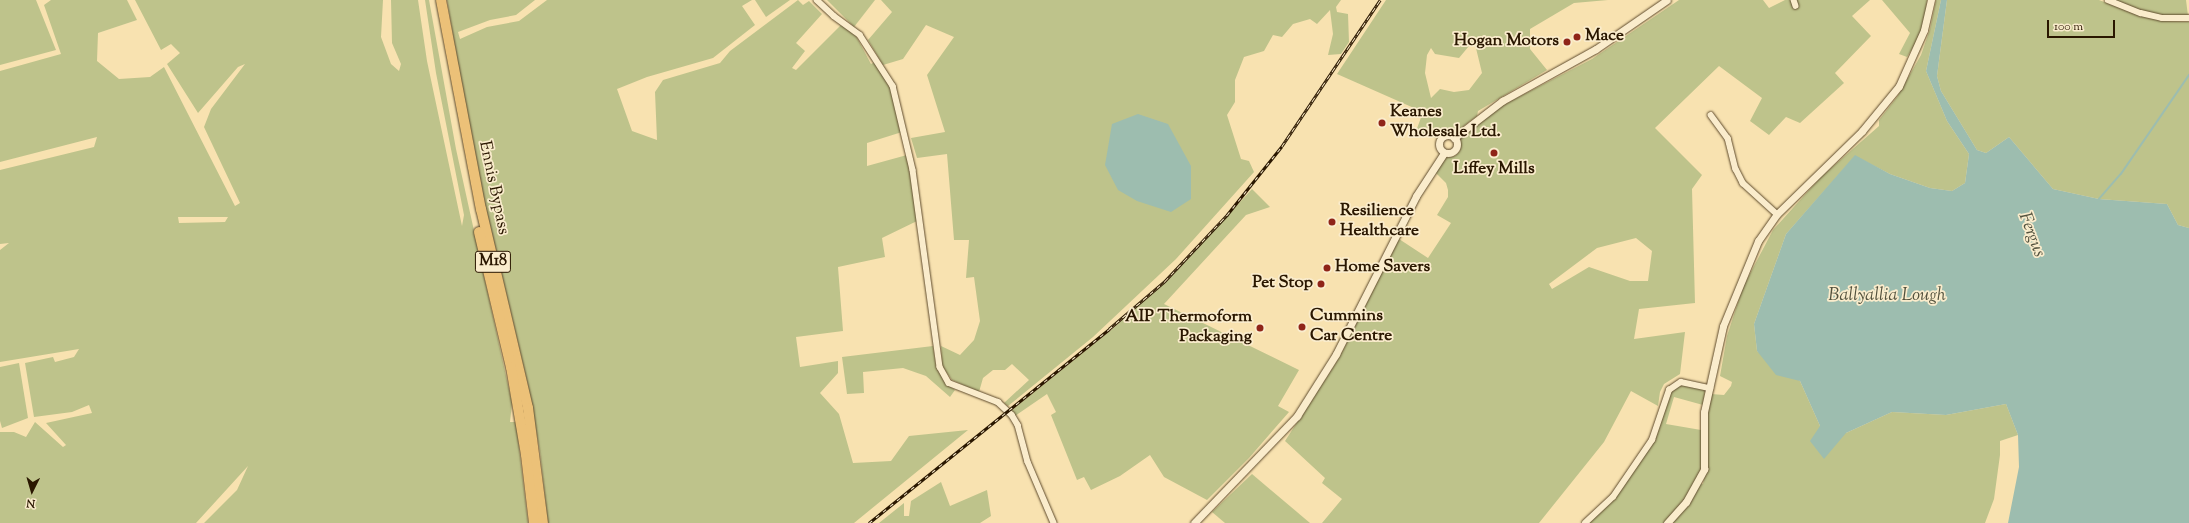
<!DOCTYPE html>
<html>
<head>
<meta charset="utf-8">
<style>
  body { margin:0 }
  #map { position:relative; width:2189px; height:523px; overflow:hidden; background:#f8e2b0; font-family:"Sorts Mill Goudy",serif }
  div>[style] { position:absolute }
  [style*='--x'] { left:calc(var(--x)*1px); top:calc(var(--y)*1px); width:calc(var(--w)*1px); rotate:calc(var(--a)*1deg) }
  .green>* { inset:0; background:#bec38b }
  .water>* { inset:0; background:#9dbdaf }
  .stream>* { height:1.5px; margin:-0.75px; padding:0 0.75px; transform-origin:0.75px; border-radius:0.75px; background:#9dbdaf }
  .roads { filter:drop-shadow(0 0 1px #5e4a2c) drop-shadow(0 0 1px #5e4a2c) }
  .minor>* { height:5.5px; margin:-2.75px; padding:0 2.75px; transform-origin:2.75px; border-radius:2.75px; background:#faeccc }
  .tertiary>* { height:7px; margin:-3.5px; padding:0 3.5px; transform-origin:3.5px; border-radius:3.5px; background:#faeccc }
  .secondary>* { height:7px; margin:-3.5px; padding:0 3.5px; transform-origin:3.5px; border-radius:3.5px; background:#faeccc }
  .secondary>.ring { margin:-3.5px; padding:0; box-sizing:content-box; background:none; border:7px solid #faeccc; border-radius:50% }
  .motorway>* { height:10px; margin:-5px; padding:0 5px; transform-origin:5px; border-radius:5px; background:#ecc178 }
  .rail>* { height:3px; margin-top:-1.5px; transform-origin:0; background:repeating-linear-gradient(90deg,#faeccc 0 4.5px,#2a1700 0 9px); box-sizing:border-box; border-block:1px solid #2a1700 }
  .dots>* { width:11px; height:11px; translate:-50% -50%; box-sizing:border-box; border:2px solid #faeccc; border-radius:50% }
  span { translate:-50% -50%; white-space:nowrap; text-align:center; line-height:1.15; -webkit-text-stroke:3.5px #faeccc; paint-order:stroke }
  .shield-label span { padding:1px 3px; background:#faeccc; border:1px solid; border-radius:3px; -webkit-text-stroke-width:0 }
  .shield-label { font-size:16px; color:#2a1700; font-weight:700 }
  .poi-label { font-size:17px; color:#2a1700; font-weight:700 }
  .left { translate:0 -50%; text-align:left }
  .right { translate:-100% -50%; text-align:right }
  .street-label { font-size:17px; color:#2a1700 }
  .water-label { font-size:18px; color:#52513d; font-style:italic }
  .north { position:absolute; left:12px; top:471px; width:40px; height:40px; -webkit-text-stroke:3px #faeccc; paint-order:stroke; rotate:185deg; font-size:11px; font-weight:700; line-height:16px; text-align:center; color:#2a1700 }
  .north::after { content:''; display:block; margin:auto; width:14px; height:18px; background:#2a1700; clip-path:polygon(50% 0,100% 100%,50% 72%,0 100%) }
  .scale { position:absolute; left:2047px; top:20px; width:68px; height:18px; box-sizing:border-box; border:2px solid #2a1700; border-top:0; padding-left:5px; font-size:12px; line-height:14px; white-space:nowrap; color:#2a1700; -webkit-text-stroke:3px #faeccc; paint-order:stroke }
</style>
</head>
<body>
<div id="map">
  <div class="green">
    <i style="clip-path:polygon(0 0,36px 0,56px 50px,0 65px)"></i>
    <i style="clip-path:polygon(evenodd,51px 0,127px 0,137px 20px,98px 33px,97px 61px,119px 79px,150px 77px,164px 67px,235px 206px,240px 203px,204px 127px,211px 109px,245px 64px,238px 67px,198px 113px,167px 64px,180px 53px,171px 44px,161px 50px,135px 0,383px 0,381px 37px,391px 64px,399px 71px,401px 64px,392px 43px,391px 0,418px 0,427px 61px,462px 226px,464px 215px,436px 73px,425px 0,429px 0,456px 149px,512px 403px,510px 422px,516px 422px,528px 523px,204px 523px,237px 490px,248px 466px,196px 523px,0 523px,0 432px,14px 432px,26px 437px,35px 422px,63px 447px,66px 445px,46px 423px,92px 413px,89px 405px,72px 412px,34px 417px,25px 363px,53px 357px,55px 362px,74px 357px,79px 349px,0 362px,0 250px,9px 243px,0 244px,0 170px,94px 147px,97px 137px,0 162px,0 71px,61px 54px,44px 5px,51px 0,178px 217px,228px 217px,225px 222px,179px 223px,178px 217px)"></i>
    <i style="clip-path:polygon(447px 0,535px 0,516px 15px,490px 20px,458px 32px,460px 39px,487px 27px,519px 21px,547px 0,752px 0,742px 6px,755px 25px,713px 58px,647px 77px,617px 89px,632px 131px,657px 140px,655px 92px,663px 80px,720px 63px,730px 51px,798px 0,803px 5px,809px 1px,822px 14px,796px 43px,805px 51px,792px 68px,796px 70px,841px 25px,856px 36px,871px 64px,875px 62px,891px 87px,902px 132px,867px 143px,867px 166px,907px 155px,917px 221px,882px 238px,885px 257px,838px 267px,843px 331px,796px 337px,800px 367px,838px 361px,838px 373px,820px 393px,839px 414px,853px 463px,891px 461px,909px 436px,968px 430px,854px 523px,548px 523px,540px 452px,528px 385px,475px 162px)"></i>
    <i style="clip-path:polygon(755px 0,790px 0,766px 17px)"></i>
    <i style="clip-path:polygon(827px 0,875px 0,854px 27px)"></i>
    <i style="clip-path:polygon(881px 0,1341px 0,1336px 7px,1337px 12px,1348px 14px,1349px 42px,1341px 54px,1328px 55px,1333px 34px,1330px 10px,1317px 24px,1310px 19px,1293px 24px,1282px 37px,1273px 35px,1264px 51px,1244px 57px,1235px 80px,1235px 102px,1227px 115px,1241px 159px,1249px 161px,1254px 172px,1176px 259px,1093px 337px,1008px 406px,1004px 403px,1029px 380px,1012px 364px,1005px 370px,993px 370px,983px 378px,979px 392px,952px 380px,942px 366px,941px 346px,960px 355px,974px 340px,980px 321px,974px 277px,966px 278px,969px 240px,954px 240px,947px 154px,917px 158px,911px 138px,945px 132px,927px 75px,954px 37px,926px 25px,903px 59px,883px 65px,868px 40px,892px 12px)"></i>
    <i style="clip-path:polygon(evenodd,1386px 0,1608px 0,1574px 3px,1530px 29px,1530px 49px,1547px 70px,1478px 111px,1477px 116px,1461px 128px,1436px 138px,1415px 134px,1423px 112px,1337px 74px,1386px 0,1474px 40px,1482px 73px,1469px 90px,1454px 92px,1440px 89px,1431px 98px,1425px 73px,1427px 55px,1431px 48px,1435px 54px,1459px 58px,1474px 40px)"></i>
    <i style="clip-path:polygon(evenodd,1679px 0,1763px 0,1769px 8px,1785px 0,1870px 0,1852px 16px,1871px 36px,1835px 73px,1844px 83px,1800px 123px,1786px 117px,1769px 135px,1750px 121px,1762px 98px,1719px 66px,1655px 128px,1702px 175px,1692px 189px,1695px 303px,1639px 309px,1634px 339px,1685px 332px,1680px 374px,1664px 384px,1660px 392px,1658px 406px,1631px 391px,1604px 442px,1539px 523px,1322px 523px,1342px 499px,1322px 483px,1325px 478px,1285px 441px,1339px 358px,1399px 239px,1428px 258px,1451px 223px,1437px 215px,1448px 197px,1448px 190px,1446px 183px,1434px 171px,1444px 158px,1455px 156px,1460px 151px,1460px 137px,1483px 118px,1511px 101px,1592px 59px,1679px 0,1636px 238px,1652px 251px,1648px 281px,1630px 281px,1589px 267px,1552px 289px,1549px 284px,1597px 248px,1636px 238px)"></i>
    <i style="clip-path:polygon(1882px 0,1927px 0,1925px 19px,1919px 38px,1907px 57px,1899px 54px,1910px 33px)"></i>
    <i style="clip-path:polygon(1936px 0,1941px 0,1926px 71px,1947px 121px,1969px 154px,1965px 183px,1952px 191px,1930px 188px,1890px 174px,1855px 156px,1786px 234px,1754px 324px,1757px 351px,1800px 381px,1820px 426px,1846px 433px,1892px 412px,1946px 415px,2006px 404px,2018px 435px,2000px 441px,2000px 455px,1994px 499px,1985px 523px,1588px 523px,1611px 503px,1655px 440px,1668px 395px,1671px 390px,1680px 385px,1703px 388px,1705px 391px,1703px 405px,1674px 397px,1666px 424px,1701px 430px,1701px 468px,1695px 482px,1703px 484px,1708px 453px,1706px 434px,1708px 409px,1711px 394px,1724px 395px,1731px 386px,1732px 382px,1720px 376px,1727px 336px,1743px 287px,1773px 230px,1821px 177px,1879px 126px,1879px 120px,1897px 97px,1921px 55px,1930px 29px)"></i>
    <i style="clip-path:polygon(1947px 0,2099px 0,2141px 16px,2162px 21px,2189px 22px,2189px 228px,2178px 225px,2167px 204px,2099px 199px,2053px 189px,2009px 137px,1986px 153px,1977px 150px,1941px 91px,1937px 76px)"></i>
    <i style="clip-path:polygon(2114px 0,2186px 0,2188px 16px,2163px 16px,2141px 11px)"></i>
    <i style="clip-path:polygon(1252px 189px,1270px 207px,1246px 215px,1164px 304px,1299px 370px,1278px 406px,1289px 412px,1249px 458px,1207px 500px,1164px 477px,1150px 455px,1120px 476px,1091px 490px,1084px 477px,1077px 480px,1051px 415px,1056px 412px,1047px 394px,1015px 416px,1012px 410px,1110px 331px,1167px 281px)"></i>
    <i style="clip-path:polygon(933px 346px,936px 366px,945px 382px,955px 390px,950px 397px,926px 376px,903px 368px,863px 372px,864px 393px,847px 394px,842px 357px)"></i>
    <i style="clip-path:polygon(19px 363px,28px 418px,2px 428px,0 421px,0 367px)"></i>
    <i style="clip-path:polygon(1252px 474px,1310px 523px,1225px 523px,1212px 512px)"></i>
    <i style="clip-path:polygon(941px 482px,950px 506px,987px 490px,991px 516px,980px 523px,879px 523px,904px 503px,904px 516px,909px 516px,911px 501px)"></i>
  </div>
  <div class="water">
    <i style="clip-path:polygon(1941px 0,1947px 0,1937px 76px,1941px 91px,1977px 150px,1986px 153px,2009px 137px,2053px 189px,2099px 199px,2167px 204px,2178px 225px,2189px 228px,2189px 523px,2008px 523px,2019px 467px,2018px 435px,2006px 404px,1946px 415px,1892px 412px,1846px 433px,1824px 459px,1810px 441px,1820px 426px,1800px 381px,1776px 375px,1757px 351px,1754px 324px,1786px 234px,1855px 155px,1890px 174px,1930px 188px,1952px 191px,1965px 183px,1969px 154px,1947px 121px,1926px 71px)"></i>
    <i style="clip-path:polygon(1138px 114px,1168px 124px,1191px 166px,1191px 199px,1171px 212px,1137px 201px,1118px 190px,1105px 165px,1112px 124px)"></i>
  </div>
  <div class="stream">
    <i style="--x:2099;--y:199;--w:33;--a:-49"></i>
    <i style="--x:2121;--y:174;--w:120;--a:-55.5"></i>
  </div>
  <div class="roads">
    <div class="minor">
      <i style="--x:817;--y:0;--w:23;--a:43"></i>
      <i style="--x:834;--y:16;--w:32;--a:36"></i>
      <i style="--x:860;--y:35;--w:61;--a:57.1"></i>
      <i style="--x:893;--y:86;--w:86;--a:76.6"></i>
      <i style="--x:913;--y:170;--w:199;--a:82.2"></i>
      <i style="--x:940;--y:367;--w:18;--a:61"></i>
      <i style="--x:949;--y:383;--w:53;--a:21.2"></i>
      <i style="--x:998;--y:402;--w:19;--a:43"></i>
      <i style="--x:1012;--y:415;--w:12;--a:59"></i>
      <i style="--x:1018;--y:425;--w:38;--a:75"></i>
      <i style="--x:1028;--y:462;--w:66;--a:66.9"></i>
      <i style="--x:1794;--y:0;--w:6;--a:72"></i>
      <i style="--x:2108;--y:0;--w:35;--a:22"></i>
      <i style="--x:2141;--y:13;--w:22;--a:13"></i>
      <i style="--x:2162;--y:18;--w:27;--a:0"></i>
      <i style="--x:1711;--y:115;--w:29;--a:54"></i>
      <i style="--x:1728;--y:138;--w:32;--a:76"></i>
      <i style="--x:1736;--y:169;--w:16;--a:63"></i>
      <i style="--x:1743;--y:183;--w:46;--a:42.4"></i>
      <i style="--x:1585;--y:523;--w:38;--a:-43"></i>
      <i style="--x:1613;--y:497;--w:69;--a:-55.6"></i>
      <i style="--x:1652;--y:440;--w:53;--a:-71.2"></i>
      <i style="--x:1669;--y:390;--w:14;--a:-34"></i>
      <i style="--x:1681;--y:382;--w:30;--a:12"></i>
    </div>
    <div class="tertiary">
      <i style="--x:1667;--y:523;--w:28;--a:-48"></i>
      <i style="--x:1686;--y:502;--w:38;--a:-61"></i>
      <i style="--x:1704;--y:469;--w:57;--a:-90"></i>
      <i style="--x:1704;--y:412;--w:88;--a:-77.5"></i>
      <i style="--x:1723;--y:326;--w:92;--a:-67.6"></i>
      <i style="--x:1758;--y:241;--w:33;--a:-55"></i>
      <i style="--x:1777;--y:214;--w:119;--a:-44.3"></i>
      <i style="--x:1862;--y:131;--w:58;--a:-50.6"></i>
      <i style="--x:1899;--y:86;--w:61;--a:-65.9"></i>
      <i style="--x:1924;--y:30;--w:31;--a:-77"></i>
    </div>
    <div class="secondary">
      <i class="ring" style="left:1439px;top:135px;width:11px;height:11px"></i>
      <i style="--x:1454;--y:138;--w:61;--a:-37.6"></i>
      <i style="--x:1502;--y:101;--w:107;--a:-29"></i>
      <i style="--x:1596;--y:49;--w:86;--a:-34.6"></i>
      <i style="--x:1194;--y:523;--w:149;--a:-46.1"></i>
      <i style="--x:1297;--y:416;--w:73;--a:-57.8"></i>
      <i style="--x:1336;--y:354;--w:177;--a:-63.1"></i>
      <i style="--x:1416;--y:196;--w:51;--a:-56.9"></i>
    </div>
    <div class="motorway">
      <i style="--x:441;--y:0;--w:213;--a:79.2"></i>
      <i style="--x:481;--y:209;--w:204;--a:76.7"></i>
      <i style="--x:528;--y:408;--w:116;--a:82.6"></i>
      <i style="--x:479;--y:232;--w:139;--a:76.7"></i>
      <i style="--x:511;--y:367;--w:89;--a:80.3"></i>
      <i style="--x:526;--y:455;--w:68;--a:83.3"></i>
    </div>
  </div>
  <div class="rail">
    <i style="--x:869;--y:523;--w:309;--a:-38.9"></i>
    <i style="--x:1109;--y:329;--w:74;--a:-40.6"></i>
    <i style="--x:1165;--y:281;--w:91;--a:-46.8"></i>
    <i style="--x:1227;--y:215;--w:88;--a:-51.4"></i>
    <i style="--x:1282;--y:146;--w:176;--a:-56.1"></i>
  </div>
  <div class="dots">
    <i style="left:1577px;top:37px;background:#8f2418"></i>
    <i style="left:1567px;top:42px;background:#8f2418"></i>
    <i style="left:1382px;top:123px;background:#8f2418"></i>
    <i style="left:1494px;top:153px;background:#8f2418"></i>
    <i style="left:1332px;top:222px;background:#8f2418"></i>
    <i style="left:1327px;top:268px;background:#8f2418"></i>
    <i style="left:1321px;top:284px;background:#8f2418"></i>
    <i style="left:1302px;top:327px;background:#8f2418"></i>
    <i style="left:1260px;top:328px;background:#8f2418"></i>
  </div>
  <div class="shield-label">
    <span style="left:493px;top:262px">M18</span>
  </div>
  <div class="poi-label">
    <span class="left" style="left:1585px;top:37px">Mace</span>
    <span class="right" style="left:1559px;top:42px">Hogan Motors</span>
    <span class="left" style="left:1390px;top:123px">Keanes<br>Wholesale Ltd.</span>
    <span style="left:1494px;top:170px">Liffey Mills</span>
    <span class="left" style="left:1340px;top:222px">Resilience<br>Healthcare</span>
    <span class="left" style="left:1335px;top:268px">Home Savers</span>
    <span class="right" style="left:1313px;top:284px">Pet Stop</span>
    <span class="left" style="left:1310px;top:327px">Cummins<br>Car Centre</span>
    <span class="right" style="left:1252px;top:328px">AIP Thermoform<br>Packaging</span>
  </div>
  <div class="street-label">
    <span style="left:493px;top:188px;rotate:78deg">Ennis Bypass</span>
  </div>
  <div class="water-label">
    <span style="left:2031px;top:235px;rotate:69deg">Fergus</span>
    <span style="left:1887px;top:296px">Ballyallia Lough</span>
  </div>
  <div class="north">N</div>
  <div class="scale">100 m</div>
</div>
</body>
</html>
